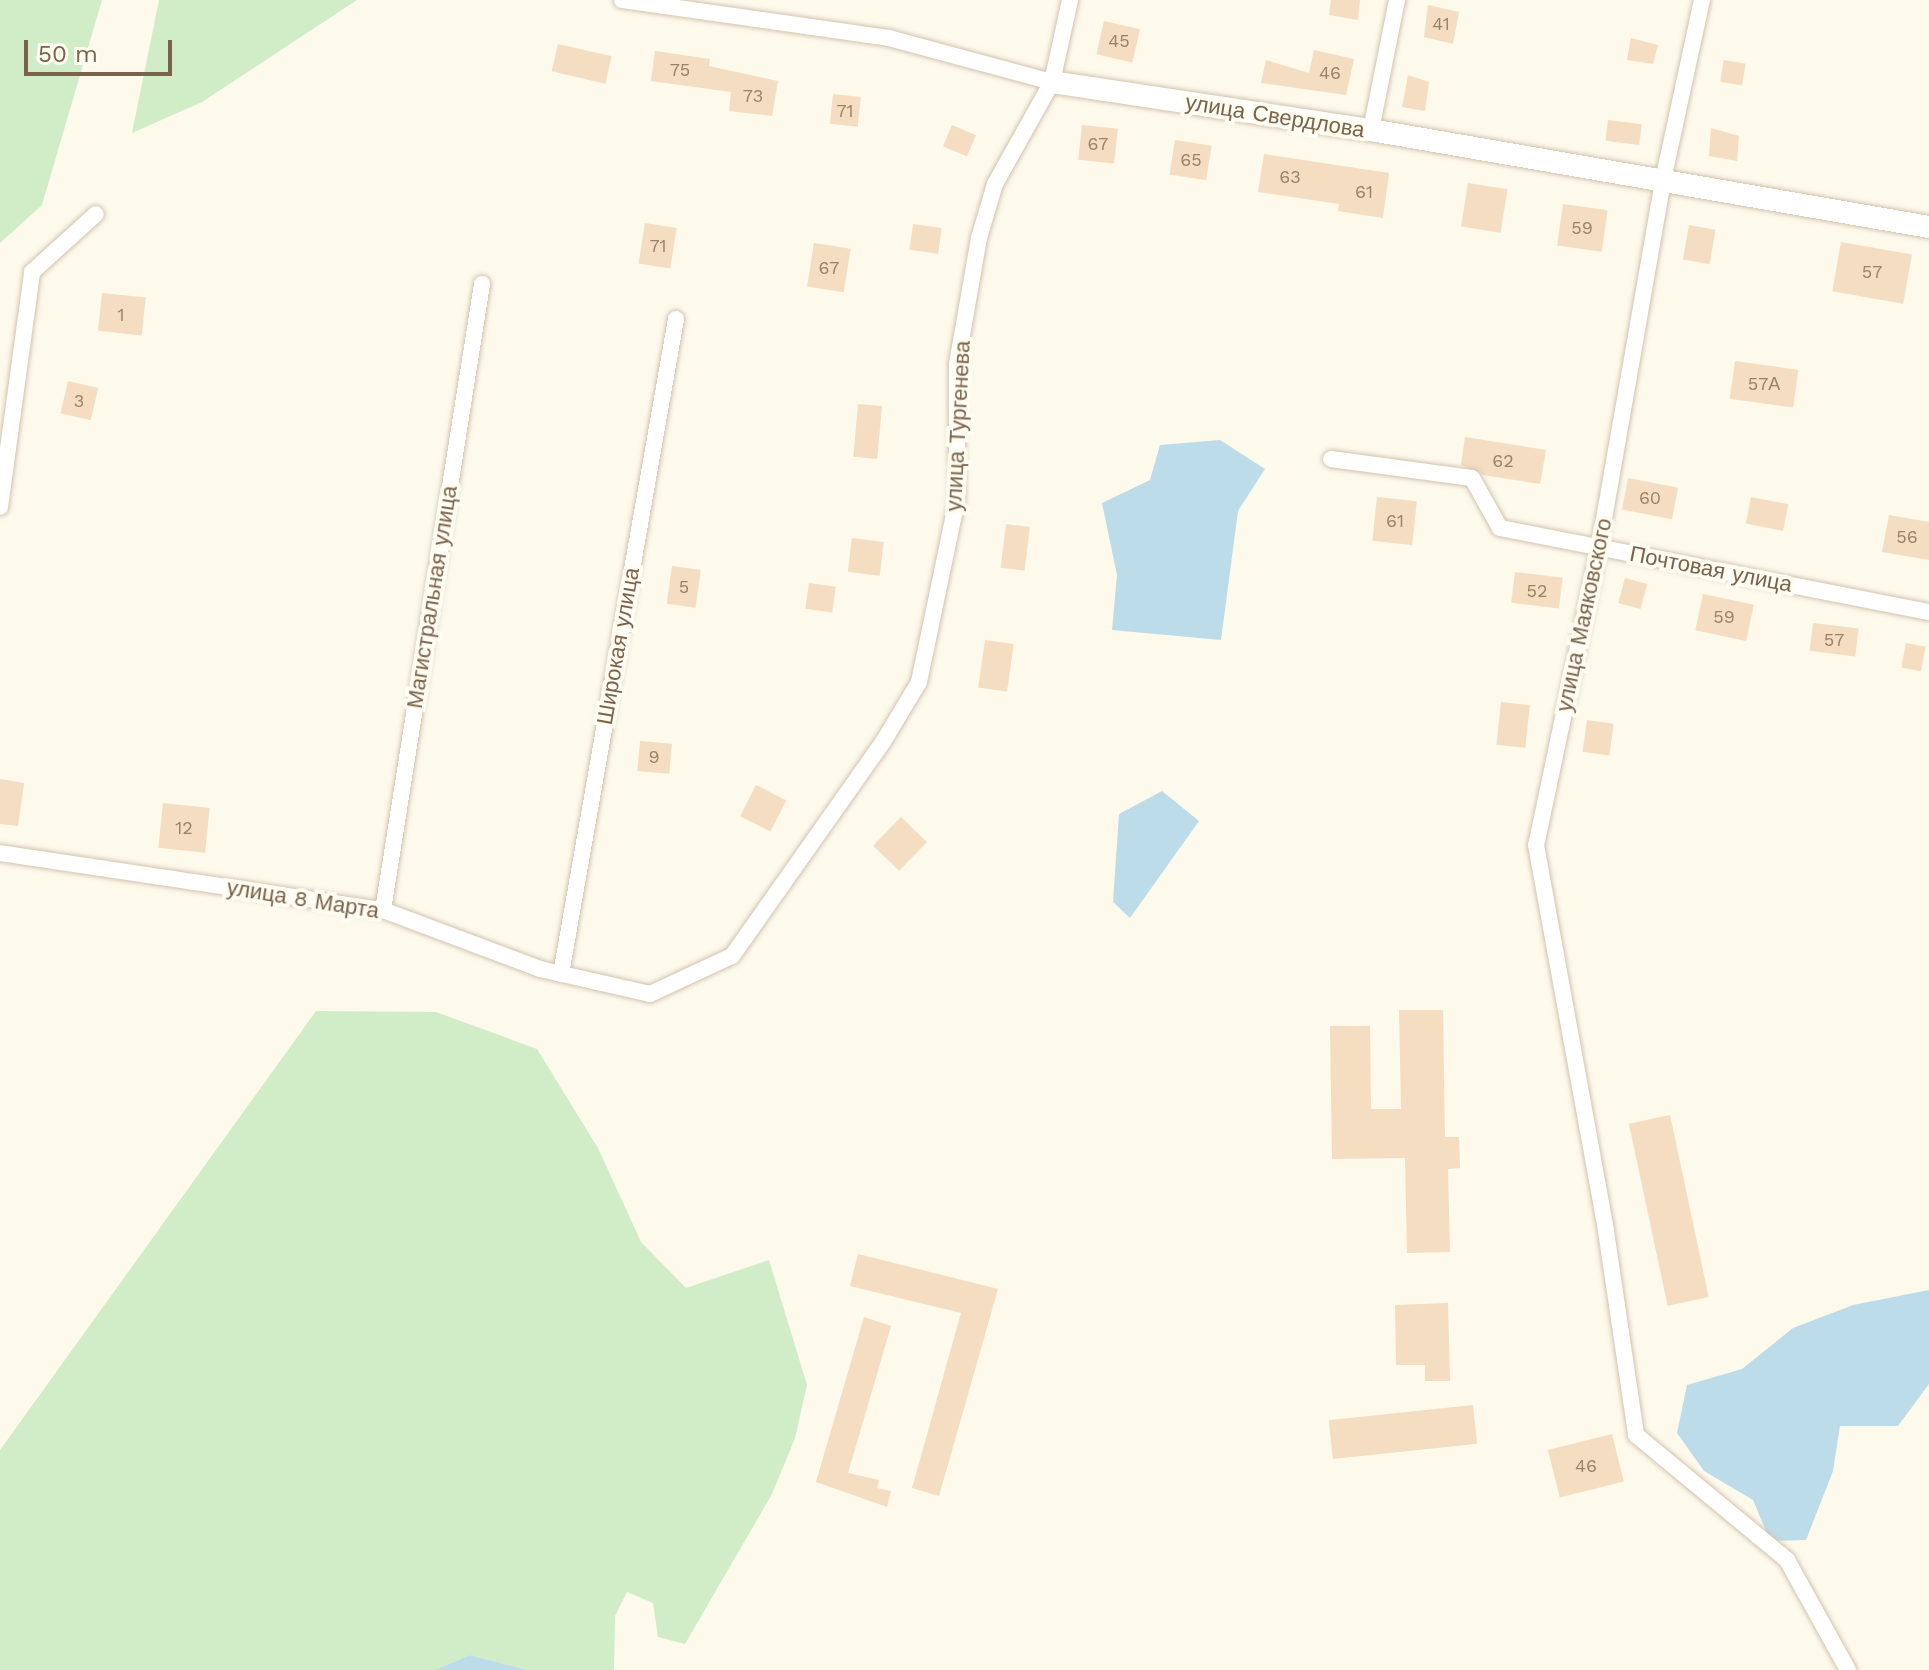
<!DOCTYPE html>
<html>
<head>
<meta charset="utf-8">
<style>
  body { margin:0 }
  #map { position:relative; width:1929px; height:1670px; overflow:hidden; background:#fdf9eb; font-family:"Work Sans",sans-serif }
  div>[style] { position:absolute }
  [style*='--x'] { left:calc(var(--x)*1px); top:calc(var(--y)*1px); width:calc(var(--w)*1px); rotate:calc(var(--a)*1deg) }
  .green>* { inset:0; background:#d1edc7 }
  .water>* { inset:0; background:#bddce9 }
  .building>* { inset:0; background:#f4ddc1; transform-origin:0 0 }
  .roads { filter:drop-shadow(0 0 2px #d2c3ae) drop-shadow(0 0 2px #d2c3ae) }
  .street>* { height:16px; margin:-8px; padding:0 8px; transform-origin:8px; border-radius:8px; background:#fff }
  .secondary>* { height:22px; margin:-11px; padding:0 11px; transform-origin:11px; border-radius:11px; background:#fff }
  span { translate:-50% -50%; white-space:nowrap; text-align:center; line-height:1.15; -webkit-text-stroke:8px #fffcf2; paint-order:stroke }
  .number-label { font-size:18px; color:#998268 }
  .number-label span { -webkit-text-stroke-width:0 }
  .street-label { font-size:22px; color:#7b634b }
  .scale { position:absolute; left:24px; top:40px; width:148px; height:36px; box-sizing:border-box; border:4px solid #7b634b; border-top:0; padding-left:10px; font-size:24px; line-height:28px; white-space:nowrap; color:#7b634b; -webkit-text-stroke:6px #fffcf2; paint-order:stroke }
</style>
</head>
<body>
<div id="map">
  <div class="green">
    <i style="clip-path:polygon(0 0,102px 0,42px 205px,0 243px)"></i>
    <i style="clip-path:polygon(159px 0,357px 0,202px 102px,132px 133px)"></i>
    <i style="clip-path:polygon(316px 1011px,436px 1012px,537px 1049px,598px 1148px,641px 1242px,686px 1288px,769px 1260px,807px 1385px,795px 1438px,772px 1494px,685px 1644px,658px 1637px,653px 1603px,627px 1592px,615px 1616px,614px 1670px,527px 1670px,470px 1655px,435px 1670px,0 1670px,0 1450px)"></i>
  </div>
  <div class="water">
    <i style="clip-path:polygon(1220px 440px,1265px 469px,1238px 511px,1221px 640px,1112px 630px,1117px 575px,1102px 503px,1150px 480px,1160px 445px)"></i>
    <i style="clip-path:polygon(1162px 791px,1199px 821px,1130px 918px,1113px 902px,1119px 814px)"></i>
    <i style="clip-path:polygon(1929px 1290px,1929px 1384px,1898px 1426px,1840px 1426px,1833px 1471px,1806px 1540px,1770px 1541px,1753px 1500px,1704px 1471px,1677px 1433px,1687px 1385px,1742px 1369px,1793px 1328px,1853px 1305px)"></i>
    <i style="clip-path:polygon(470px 1655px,527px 1670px,435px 1670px)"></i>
  </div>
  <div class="building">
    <i style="clip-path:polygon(1331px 0,1360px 0,1358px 20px,1329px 15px)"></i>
    <i style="clip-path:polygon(1428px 5px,1459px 12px,1453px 44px,1424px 37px)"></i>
    <i style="left:1104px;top:21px;width:37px;height:34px;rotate:13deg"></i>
    <i style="clip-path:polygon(1631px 38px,1658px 45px,1653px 64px,1627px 60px)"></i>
    <i style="left:558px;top:44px;width:55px;height:28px;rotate:13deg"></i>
    <i style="clip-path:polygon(1314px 50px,1354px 59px,1346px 95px,1261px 83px,1266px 60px,1309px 73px)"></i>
    <i style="clip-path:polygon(655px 51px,710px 59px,709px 66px,778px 81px,772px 116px,729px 111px,731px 92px,651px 81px)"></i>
    <i style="left:1724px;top:60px;width:22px;height:22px;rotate:10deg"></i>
    <i style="clip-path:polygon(1408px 75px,1429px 82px,1425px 111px,1402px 107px)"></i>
    <i style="left:833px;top:94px;width:28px;height:30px;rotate:6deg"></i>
    <i style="left:1608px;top:120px;width:34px;height:21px;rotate:7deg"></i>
    <i style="left:952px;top:125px;width:26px;height:23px;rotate:23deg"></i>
    <i style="left:1082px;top:125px;width:36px;height:35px;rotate:6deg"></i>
    <i style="clip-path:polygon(1711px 128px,1739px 136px,1737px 161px,1709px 156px)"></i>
    <i style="left:1175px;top:140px;width:37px;height:35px;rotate:9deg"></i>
    <i style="clip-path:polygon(1264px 154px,1389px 173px,1383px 218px,1338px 211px,1339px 204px,1258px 192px)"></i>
    <i style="left:1468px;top:183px;width:40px;height:44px;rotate:9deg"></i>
    <i style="left:1563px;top:204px;width:45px;height:42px;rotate:8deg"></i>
    <i style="left:645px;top:223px;width:32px;height:41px;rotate:9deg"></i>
    <i style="left:913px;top:224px;width:29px;height:26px;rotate:8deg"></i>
    <i style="left:1689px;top:225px;width:27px;height:35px;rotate:10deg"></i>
    <i style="left:1841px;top:242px;width:72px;height:50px;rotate:10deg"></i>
    <i style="left:814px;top:243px;width:37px;height:44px;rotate:9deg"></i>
    <i style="left:102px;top:293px;width:44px;height:38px;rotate:6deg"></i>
    <i style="left:1735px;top:361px;width:64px;height:38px;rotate:8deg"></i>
    <i style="left:68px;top:381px;width:31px;height:33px;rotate:13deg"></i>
    <i style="left:858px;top:404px;width:24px;height:53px;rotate:5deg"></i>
    <i style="clip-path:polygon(1465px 437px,1546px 450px,1540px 484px,1483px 475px,1461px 465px)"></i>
    <i style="left:1628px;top:478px;width:51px;height:32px;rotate:11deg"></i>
    <i style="left:1377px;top:497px;width:40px;height:44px;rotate:6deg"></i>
    <i style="left:1751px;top:497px;width:38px;height:27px;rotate:11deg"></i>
    <i style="clip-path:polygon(1889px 515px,1929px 522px,1929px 560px,1882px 552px)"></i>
    <i style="left:1006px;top:524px;width:24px;height:44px;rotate:7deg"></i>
    <i style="left:852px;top:538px;width:32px;height:34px;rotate:7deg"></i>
    <i style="left:672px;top:566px;width:29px;height:38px;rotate:8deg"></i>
    <i style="left:1515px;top:572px;width:48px;height:31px;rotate:7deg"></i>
    <i style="left:1625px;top:578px;width:23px;height:26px;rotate:15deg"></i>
    <i style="left:809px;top:583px;width:27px;height:26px;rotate:8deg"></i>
    <i style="left:1703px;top:594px;width:52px;height:37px;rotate:12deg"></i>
    <i style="left:1813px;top:623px;width:46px;height:28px;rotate:7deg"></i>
    <i style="left:985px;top:640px;width:29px;height:48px;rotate:8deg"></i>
    <i style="left:1906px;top:643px;width:20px;height:25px;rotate:11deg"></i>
    <i style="left:1501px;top:702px;width:29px;height:43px;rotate:6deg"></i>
    <i style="left:1587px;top:720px;width:27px;height:32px;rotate:8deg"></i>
    <i style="left:640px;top:741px;width:32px;height:30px;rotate:5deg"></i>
    <i style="clip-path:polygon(0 779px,24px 783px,18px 826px,0 824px)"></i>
    <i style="left:756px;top:785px;width:34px;height:35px;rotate:27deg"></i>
    <i style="left:163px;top:803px;width:47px;height:45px;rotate:6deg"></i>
    <i style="left:901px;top:817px;width:36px;height:40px;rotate:44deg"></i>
    <i style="clip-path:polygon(1399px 1010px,1443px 1010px,1445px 1137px,1459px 1137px,1460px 1168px,1448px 1169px,1450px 1252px,1407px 1253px,1405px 1158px,1332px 1159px,1330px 1026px,1370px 1026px,1371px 1109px,1401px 1109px)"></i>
    <i style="left:1670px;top:1115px;width:186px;height:42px;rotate:78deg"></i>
    <i style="clip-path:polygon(858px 1254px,998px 1289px,939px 1496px,912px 1488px,961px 1313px,850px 1286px)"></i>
    <i style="clip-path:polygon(1448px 1303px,1450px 1381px,1425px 1381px,1425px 1365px,1396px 1365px,1395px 1305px)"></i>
    <i style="clip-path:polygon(864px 1317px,891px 1326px,848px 1473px,879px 1480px,877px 1488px,891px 1491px,887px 1507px,816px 1482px)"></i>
    <i style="left:1473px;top:1405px;width:39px;height:145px;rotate:84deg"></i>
    <i style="left:1612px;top:1434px;width:49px;height:66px;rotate:76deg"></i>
  </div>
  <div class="roads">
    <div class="street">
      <i style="--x:622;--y:0;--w:270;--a:8.1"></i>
      <i style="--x:889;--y:38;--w:169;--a:15.1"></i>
      <i style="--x:1702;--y:0;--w:185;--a:102.2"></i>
      <i style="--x:1663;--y:181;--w:372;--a:99.9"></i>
      <i style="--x:1599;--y:547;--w:305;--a:101.9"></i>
      <i style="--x:1536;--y:845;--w:392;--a:79.7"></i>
      <i style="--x:1606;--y:1231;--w:206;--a:81.6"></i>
      <i style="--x:1636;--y:1435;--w:196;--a:39.6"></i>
      <i style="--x:1787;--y:1560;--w:126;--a:61"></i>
      <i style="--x:1371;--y:130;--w:133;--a:-78.7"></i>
      <i style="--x:1331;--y:459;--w:142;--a:7.7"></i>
      <i style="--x:1472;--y:478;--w:57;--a:60.8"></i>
      <i style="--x:1500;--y:528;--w:437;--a:11.1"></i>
      <i style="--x:0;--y:507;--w:237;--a:-82.2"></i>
      <i style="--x:32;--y:272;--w:86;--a:-42.2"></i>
      <i style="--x:0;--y:853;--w:387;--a:8.5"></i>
      <i style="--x:383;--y:910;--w:168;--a:20.6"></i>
      <i style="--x:540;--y:969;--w:113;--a:12.8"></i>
      <i style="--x:650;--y:994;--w:90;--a:-24.9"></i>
      <i style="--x:732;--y:956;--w:262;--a:-54.8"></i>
      <i style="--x:883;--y:742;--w:70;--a:-59"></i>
      <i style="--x:919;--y:682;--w:186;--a:-78.2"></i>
      <i style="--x:957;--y:500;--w:136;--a:-90"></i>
      <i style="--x:957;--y:364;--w:128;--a:-80.1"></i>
      <i style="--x:979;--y:238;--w:56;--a:-73.5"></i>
      <i style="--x:995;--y:184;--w:117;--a:-60.8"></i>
      <i style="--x:1052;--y:82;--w:84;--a:-77.6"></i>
      <i style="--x:383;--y:910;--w:634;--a:-81.01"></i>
      <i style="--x:561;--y:974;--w:665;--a:-80.04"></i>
    </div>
    <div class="secondary">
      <i style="--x:1052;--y:82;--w:323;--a:8.6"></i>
      <i style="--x:1371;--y:130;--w:566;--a:9.86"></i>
    </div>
  </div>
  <div class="number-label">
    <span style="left:1441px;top:24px">41</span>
    <span style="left:1119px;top:41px">45</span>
    <span style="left:680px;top:70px">75</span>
    <span style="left:1330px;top:73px">46</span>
    <span style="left:753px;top:96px">73</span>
    <span style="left:845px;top:111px">71</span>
    <span style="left:1098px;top:144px">67</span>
    <span style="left:1191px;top:160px">65</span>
    <span style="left:1290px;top:177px">63</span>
    <span style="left:1364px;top:192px">61</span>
    <span style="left:1582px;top:228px">59</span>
    <span style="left:658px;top:246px">71</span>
    <span style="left:829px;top:268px">67</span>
    <span style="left:1872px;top:272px">57</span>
    <span style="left:121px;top:315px">1</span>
    <span style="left:1764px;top:384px">57А</span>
    <span style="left:79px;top:401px">3</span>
    <span style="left:1503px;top:461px">62</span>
    <span style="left:1650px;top:498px">60</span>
    <span style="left:1395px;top:521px">61</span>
    <span style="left:1907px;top:537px">56</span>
    <span style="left:684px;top:587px">5</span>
    <span style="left:1537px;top:591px">52</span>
    <span style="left:1724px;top:617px">59</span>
    <span style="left:1834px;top:640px">57</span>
    <span style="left:654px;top:757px">9</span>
    <span style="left:184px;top:828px">12</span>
    <span style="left:1586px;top:1466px">46</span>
  </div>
  <div class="street-label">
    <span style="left:1275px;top:116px;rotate:9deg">улица Свердлова</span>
    <span style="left:958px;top:426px;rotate:-87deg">улица Тургенева</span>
    <span style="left:1711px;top:569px;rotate:11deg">Почтовая улица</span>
    <span style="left:432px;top:597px;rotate:-81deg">Магистральная улица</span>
    <span style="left:1584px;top:615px;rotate:-78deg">улица Маяковского</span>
    <span style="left:618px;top:646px;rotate:-80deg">Широкая улица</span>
    <span style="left:303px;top:899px;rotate:9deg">улица 8 Марта</span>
  </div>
  <div class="scale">50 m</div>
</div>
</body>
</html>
